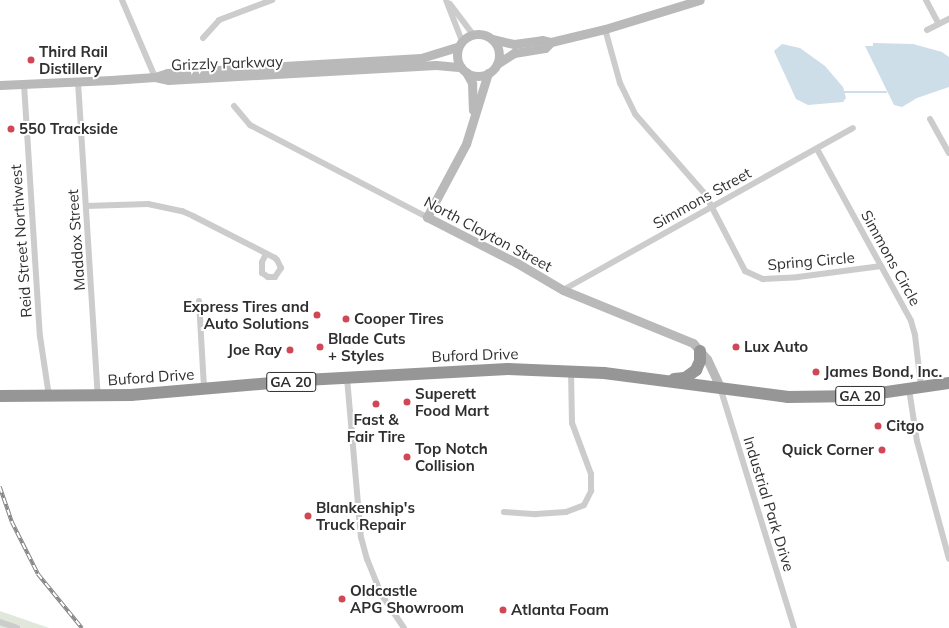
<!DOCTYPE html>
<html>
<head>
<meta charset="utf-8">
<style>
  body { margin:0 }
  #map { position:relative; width:949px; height:628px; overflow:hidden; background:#fff; font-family:Mulish,sans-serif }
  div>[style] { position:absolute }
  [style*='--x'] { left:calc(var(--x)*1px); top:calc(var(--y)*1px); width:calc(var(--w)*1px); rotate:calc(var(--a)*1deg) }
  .green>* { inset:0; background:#e2e7dc }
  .water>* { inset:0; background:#cddee8 }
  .stream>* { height:2px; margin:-1px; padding:0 1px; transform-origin:1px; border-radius:1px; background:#cddee8 }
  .street>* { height:6px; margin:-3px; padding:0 3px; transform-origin:3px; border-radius:3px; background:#ccc }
  .secondary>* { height:9px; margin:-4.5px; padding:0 4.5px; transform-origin:4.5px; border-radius:4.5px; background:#b9b9b9 }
  .secondary>.ring { margin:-4.5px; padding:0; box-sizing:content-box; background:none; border:9px solid #b9b9b9; border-radius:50% }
  .highway>* { height:12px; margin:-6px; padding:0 6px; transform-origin:6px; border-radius:6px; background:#969696 }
  .rail>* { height:3.5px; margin-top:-1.75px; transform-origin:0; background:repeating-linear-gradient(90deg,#fff 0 6px,#848484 0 12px); box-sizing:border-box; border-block:1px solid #848484 }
  .dots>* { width:11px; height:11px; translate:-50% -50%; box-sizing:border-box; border:2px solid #fff; border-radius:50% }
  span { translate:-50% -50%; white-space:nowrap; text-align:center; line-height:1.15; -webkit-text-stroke:4px #fff; paint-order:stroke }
  .shield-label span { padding:1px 3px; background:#fff; border:1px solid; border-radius:3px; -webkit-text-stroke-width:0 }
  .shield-label { font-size:14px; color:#2f2f2f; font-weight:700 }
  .poi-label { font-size:15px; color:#2f2f2f; font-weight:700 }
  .left { translate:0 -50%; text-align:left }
  .right { translate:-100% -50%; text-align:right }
  .street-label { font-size:15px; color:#2f2f2f }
</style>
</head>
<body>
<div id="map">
  <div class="green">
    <i style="clip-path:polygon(0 611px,49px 628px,0 628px)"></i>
  </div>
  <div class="water">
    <i style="clip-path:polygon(873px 43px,913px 44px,942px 52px,949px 57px,949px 87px,917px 98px,902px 107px,894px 105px,865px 46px,873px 46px)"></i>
    <i style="clip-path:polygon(782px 44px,800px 48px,825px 66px,843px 87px,846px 98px,843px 102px,808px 105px,796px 99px,774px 51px)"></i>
  </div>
  <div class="stream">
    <i style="--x:844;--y:92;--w:42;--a:0"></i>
  </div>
  <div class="street">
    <i style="--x:122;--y:0;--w:84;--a:66.8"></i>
    <i style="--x:446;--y:0;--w:44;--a:68.7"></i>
    <i style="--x:926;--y:0;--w:27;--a:62"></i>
    <i style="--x:450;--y:4;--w:38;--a:53"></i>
    <i style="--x:605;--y:29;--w:56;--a:74.5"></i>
    <i style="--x:620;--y:83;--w:34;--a:64"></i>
    <i style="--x:635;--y:114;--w:106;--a:48.8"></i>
    <i style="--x:705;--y:194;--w:87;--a:62.5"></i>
    <i style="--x:745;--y:271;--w:20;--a:24"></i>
    <i style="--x:763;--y:279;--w:35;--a:-3"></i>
    <i style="--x:798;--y:277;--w:84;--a:-7.5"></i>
    <i style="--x:927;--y:30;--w:25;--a:-27"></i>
    <i style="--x:203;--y:38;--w:24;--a:-48"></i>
    <i style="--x:219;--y:20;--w:57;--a:-20.7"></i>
    <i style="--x:78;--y:82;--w:315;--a:86.4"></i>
    <i style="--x:24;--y:84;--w:253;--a:86.4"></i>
    <i style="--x:40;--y:336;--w:61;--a:81.5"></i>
    <i style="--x:234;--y:106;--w:25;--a:50"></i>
    <i style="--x:250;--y:125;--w:199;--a:27.5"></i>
    <i style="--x:930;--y:119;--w:39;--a:61"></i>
    <i style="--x:817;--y:149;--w:196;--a:61.3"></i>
    <i style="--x:911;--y:321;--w:15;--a:74"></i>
    <i style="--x:915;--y:335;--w:52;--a:83.4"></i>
    <i style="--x:86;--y:206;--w:62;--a:-1.8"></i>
    <i style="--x:148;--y:204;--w:35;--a:12"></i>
    <i style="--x:182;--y:211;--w:12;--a:24"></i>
    <i style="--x:193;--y:216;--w:92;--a:27.1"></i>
    <i style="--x:275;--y:258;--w:3;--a:45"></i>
    <i style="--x:277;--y:260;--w:9;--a:63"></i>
    <i style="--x:281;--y:268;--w:11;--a:124"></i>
    <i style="--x:275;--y:277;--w:7;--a:180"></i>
    <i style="--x:268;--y:277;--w:7;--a:-146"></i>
    <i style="--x:262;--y:273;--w:11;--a:-90"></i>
    <i style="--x:262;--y:262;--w:9;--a:-63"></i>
    <i style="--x:563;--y:290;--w:332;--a:-29.2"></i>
    <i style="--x:199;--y:301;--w:88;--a:86.7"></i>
    <i style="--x:347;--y:378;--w:160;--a:85"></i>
    <i style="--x:361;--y:537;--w:23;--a:75"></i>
    <i style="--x:367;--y:559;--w:38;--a:68"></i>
    <i style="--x:381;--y:594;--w:41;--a:55.9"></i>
    <i style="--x:720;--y:387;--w:252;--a:72.9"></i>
    <i style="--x:909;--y:389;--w:53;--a:81.3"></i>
    <i style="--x:917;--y:441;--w:122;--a:74.8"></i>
    <i style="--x:504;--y:512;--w:32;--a:4"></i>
    <i style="--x:536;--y:514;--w:30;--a:-4"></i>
    <i style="--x:566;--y:512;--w:19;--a:-21"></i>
    <i style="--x:584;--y:505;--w:16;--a:-63"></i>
    <i style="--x:591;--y:491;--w:17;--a:-90"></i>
    <i style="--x:591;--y:474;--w:54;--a:-110.4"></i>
    <i style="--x:572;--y:423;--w:53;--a:-91.1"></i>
    <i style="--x:0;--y:622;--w:18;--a:19"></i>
  </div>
  <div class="secondary">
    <i class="ring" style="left:457px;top:34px;width:33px;height:33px"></i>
    <i style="--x:492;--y:39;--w:23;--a:13"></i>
    <i style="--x:514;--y:44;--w:28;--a:-8"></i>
    <i style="--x:542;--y:40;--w:9;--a:13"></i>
    <i style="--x:551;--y:42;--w:56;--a:-13.5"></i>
    <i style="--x:605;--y:29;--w:99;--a:-17"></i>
    <i style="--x:497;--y:64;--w:20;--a:-33"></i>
    <i style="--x:514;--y:53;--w:31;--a:-9"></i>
    <i style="--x:545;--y:48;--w:8;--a:-45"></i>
    <i style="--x:466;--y:72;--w:13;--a:61"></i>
    <i style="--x:472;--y:83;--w:27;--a:88"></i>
    <i style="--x:488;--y:73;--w:74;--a:107.2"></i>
    <i style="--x:466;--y:144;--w:83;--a:118.1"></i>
    <i style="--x:427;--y:217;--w:101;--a:27.1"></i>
    <i style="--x:517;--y:263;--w:53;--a:30.4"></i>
    <i style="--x:563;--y:290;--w:140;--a:22.2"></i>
    <i style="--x:693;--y:343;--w:21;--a:49"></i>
    <i style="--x:707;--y:359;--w:31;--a:65"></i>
    <i style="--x:155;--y:77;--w:13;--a:13"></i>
    <i style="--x:168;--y:80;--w:268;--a:-3.2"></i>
    <i style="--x:436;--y:65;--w:25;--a:5"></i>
    <i style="--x:0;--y:85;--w:111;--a:-2.6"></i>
    <i style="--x:111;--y:80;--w:44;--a:-3.9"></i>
    <i style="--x:155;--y:77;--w:13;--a:-18"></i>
    <i style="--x:167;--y:73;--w:254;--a:-3.4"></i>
    <i style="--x:421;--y:58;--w:39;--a:-17"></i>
  </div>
  <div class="highway">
    <i style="--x:674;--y:379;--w:11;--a:-5"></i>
    <i style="--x:685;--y:378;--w:14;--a:-36"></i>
    <i style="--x:696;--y:370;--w:10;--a:-66"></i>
    <i style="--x:700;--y:361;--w:10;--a:-90"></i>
    <i style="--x:0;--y:396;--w:131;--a:-0.4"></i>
    <i style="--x:131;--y:395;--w:175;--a:-4.9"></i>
    <i style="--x:305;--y:380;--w:203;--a:-3.1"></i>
    <i style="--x:508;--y:369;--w:96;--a:2.4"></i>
    <i style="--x:604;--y:373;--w:186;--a:7.4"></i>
    <i style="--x:788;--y:397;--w:71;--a:-0.8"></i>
    <i style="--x:859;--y:396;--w:91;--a:-8.2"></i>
  </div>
  <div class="rail">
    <i style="--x:0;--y:487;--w:37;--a:71"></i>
    <i style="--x:12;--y:522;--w:58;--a:63.4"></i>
    <i style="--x:38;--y:574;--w:70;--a:50.8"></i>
  </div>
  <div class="dots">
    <i style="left:31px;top:60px;background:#d04755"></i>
    <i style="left:11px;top:129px;background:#d04755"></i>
    <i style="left:317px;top:315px;background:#d04755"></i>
    <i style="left:346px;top:319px;background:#d04755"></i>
    <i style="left:320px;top:347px;background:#d04755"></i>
    <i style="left:736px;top:347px;background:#d04755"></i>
    <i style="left:290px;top:350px;background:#d04755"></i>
    <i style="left:816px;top:372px;background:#d04755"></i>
    <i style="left:407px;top:402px;background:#d04755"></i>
    <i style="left:376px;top:404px;background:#d04755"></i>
    <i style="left:878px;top:426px;background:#d04755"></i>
    <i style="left:882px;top:450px;background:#d04755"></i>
    <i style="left:407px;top:457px;background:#d04755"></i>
    <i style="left:308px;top:516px;background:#d04755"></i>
    <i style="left:342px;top:599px;background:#d04755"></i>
    <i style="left:503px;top:610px;background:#d04755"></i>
  </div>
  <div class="shield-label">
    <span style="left:291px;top:382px">GA 20</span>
    <span style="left:860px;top:396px">GA 20</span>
  </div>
  <div class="poi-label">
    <span class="left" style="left:39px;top:60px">Third Rail<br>Distillery</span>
    <span class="left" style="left:19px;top:129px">550 Trackside</span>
    <span class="right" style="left:309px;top:315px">Express Tires and<br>Auto Solutions</span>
    <span class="left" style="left:354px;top:319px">Cooper Tires</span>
    <span class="left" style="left:328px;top:347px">Blade Cuts<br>+ Styles</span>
    <span class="left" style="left:744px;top:347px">Lux Auto</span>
    <span class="right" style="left:282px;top:350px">Joe Ray</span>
    <span class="left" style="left:824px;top:372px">James Bond, Inc.</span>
    <span class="left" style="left:415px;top:402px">Superett<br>Food Mart</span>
    <span style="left:376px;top:428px">Fast &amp;<br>Fair Tire</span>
    <span class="left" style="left:886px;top:426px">Citgo</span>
    <span class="left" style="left:415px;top:457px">Top Notch<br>Collision</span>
    <span class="right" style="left:874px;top:450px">Quick Corner</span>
    <span class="left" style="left:316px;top:516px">Blankenship's<br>Truck Repair</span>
    <span class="left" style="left:350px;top:599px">Oldcastle<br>APG Showroom</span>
    <span class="left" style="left:511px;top:610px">Atlanta Foam</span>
  </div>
  <div class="street-label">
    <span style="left:227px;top:63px;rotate:-2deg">Grizzly Parkway</span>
    <span style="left:702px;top:198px;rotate:-29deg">Simmons Street</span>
    <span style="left:488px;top:234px;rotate:28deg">North Clayton Street</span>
    <span style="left:76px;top:240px;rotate:-94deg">Maddox Street</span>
    <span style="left:21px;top:241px;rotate:-94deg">Reid Street Northwest</span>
    <span style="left:891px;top:258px;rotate:61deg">Simmons Circle</span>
    <span style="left:811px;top:261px;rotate:-5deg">Spring Circle</span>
    <span style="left:475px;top:355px;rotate:-2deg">Buford Drive</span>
    <span style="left:151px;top:377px;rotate:-4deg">Buford Drive</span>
    <span style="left:769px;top:504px;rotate:73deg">Industrial Park Drive</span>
  </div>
</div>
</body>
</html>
